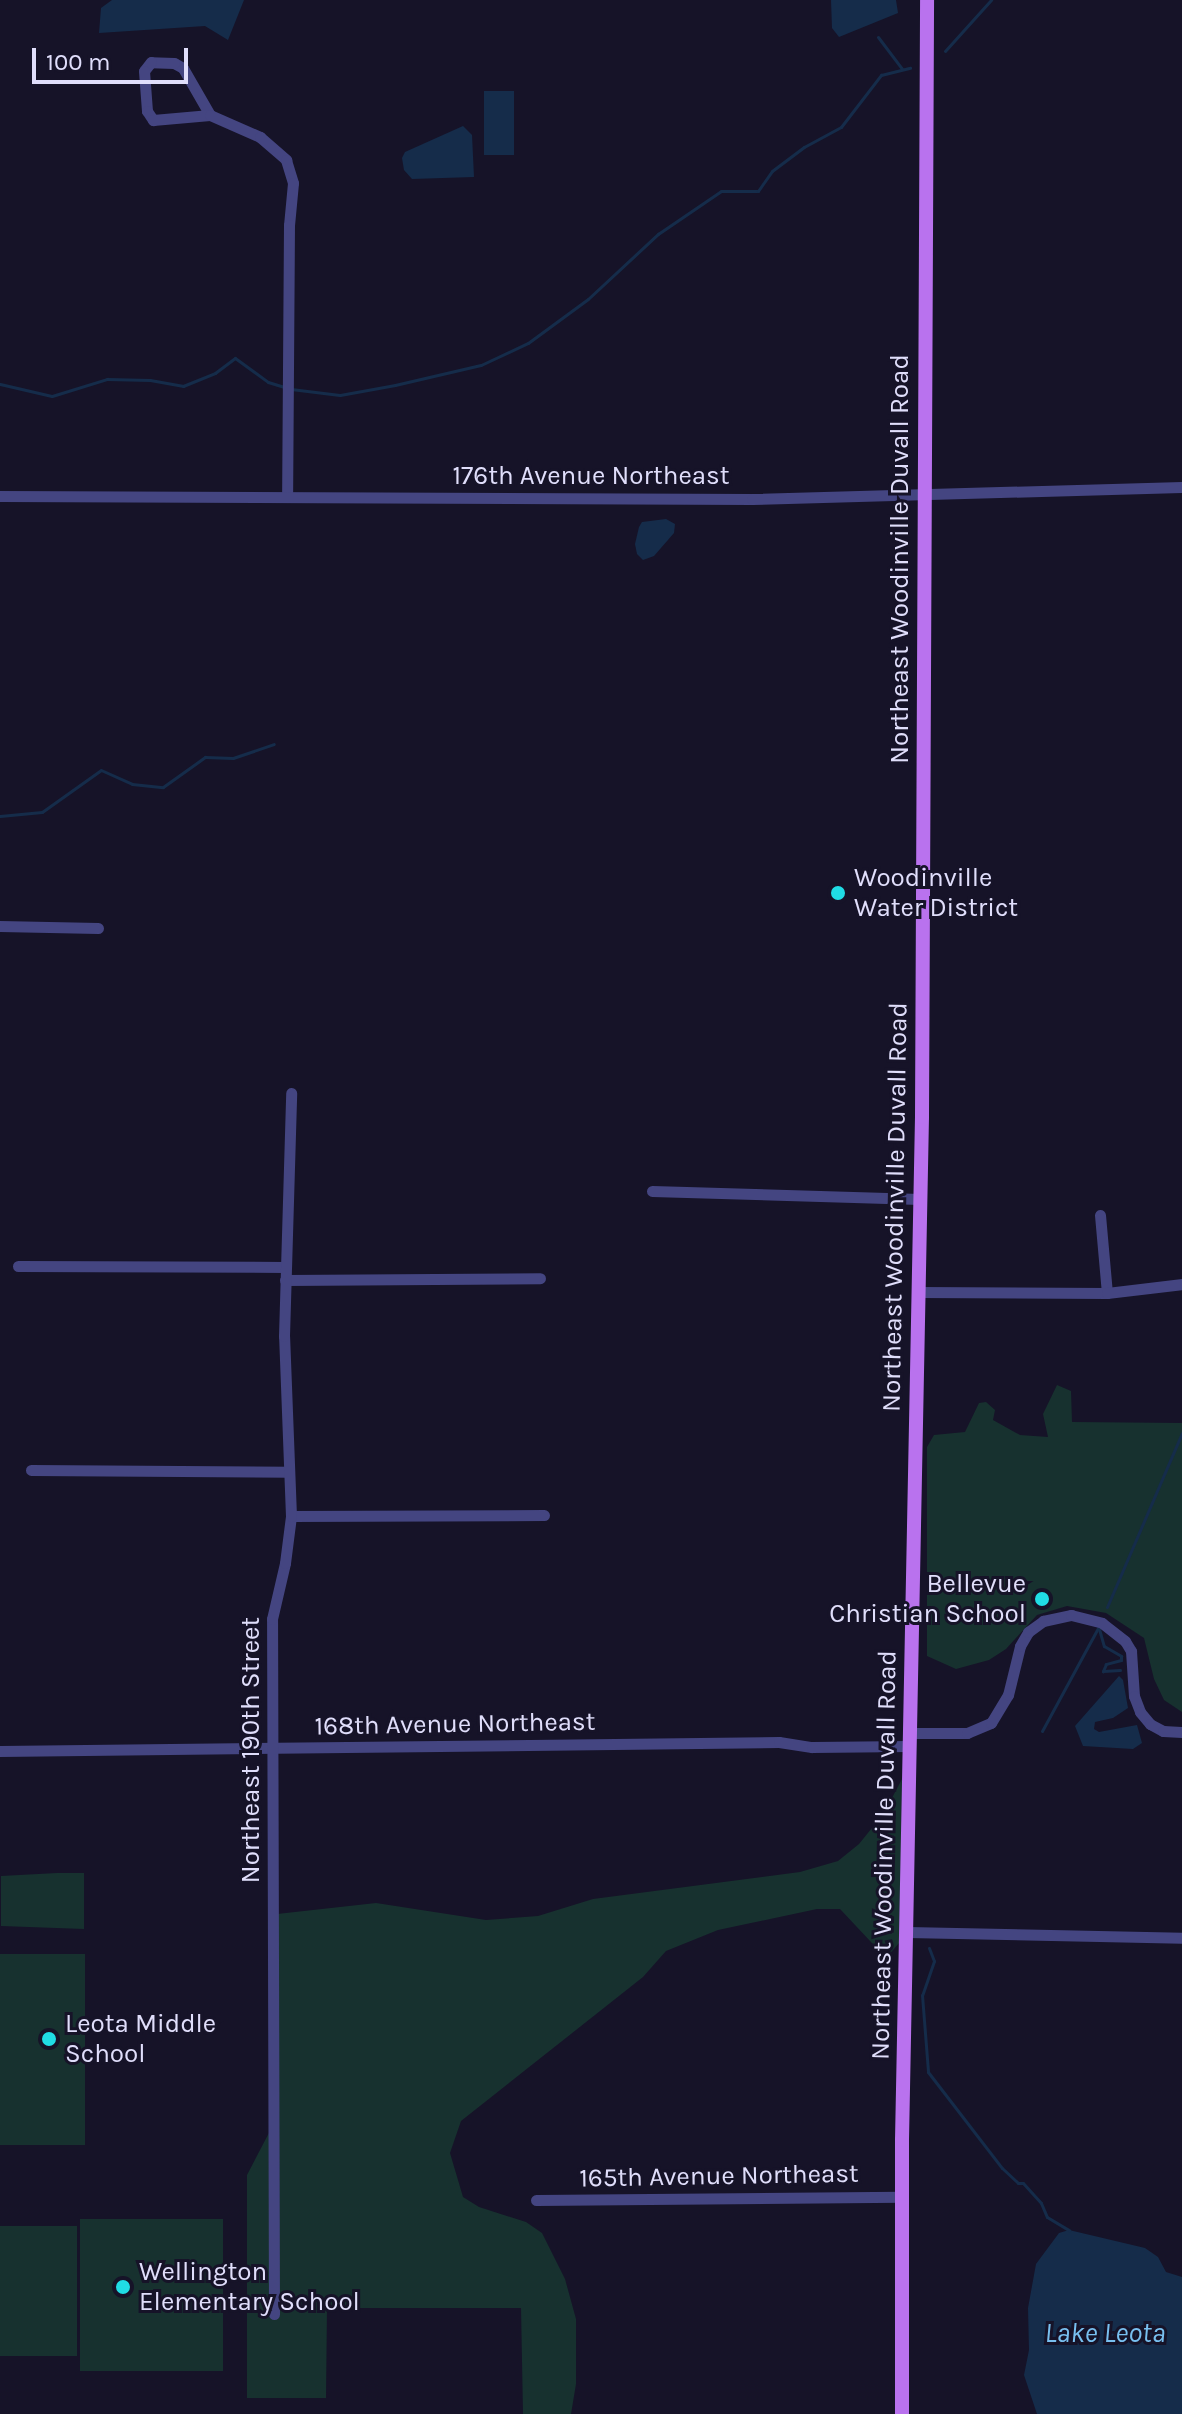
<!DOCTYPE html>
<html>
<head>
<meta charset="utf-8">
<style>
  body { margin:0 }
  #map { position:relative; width:1182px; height:2414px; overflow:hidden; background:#161328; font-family:Karla,sans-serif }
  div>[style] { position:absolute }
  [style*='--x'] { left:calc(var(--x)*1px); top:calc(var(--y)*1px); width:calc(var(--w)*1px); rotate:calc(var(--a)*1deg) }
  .green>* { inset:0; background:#17312f; transform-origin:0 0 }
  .water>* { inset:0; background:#152c4a; transform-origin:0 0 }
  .stream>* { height:3px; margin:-1.5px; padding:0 1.5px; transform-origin:1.5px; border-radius:1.5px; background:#152c4a }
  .minor>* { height:11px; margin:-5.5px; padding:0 5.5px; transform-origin:5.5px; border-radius:5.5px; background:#444581 }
  .major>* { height:14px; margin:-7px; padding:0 7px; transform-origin:7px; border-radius:7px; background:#b972ee }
  .dots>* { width:22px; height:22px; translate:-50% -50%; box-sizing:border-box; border:4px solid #161328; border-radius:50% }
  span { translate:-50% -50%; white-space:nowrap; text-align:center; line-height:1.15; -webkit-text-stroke:6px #161328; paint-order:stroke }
  .street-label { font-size:26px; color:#e0defb }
  .poi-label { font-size:26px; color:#e0defb }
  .left { translate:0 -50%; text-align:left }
  .right { translate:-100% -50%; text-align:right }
  .water-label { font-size:28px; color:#78bfef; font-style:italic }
  .scale { position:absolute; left:32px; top:48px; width:156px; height:36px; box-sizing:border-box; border:4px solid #e0defb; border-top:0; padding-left:10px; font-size:24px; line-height:28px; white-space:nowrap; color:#e0defb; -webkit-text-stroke:6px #161328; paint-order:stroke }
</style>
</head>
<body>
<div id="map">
  <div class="green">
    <i style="clip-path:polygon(1057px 1385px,1071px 1391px,1072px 1422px,1182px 1423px,1182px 1712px,1164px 1700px,1154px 1679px,1144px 1638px,1106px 1613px,1067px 1606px,1037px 1615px,1006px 1649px,989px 1660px,956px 1669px,927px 1656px,927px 1447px,934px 1435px,965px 1432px,979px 1403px,986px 1402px,995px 1410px,993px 1420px,1020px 1435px,1048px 1437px,1043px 1414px)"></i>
    <i style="clip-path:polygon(902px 1779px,900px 1942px,886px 1958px,840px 1909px,817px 1909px,718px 1930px,666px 1951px,643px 1977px,461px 2121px,450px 2153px,463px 2197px,479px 2207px,526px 2222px,542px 2233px,565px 2279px,576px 2319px,576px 2384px,571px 2414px,523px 2414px,521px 2308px,327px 2308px,326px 2398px,247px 2398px,247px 2175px,272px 2127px,277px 1914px,376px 1903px,486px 1920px,538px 1916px,593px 1899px,800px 1872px,838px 1861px,859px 1844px,884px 1813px)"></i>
    <i style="clip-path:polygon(57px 1873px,84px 1873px,84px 1929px,1px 1926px,1px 1876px)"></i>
    <i style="left:0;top:1954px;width:85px;height:191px"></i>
    <i style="left:80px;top:2219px;width:143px;height:152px"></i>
    <i style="left:0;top:2226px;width:77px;height:130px"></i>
  </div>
  <div class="water">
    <i style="clip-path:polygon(112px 0,244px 0,228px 40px,205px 26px,99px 33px,101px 8px)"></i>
    <i style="clip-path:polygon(831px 0,896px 0,898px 13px,839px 37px,832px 28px)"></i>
    <i style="left:514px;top:91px;width:64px;height:30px;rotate:90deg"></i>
    <i style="clip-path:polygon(463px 126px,472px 135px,474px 177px,412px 179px,404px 170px,402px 158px,405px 152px)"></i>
    <i style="clip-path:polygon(666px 519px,675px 524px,674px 533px,654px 556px,643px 560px,637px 554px,635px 544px,639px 527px,642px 522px)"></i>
    <i style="clip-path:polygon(1119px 1676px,1123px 1680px,1128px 1708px,1113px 1718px,1095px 1722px,1094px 1729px,1099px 1732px,1137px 1725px,1142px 1743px,1133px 1749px,1083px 1746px,1075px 1726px)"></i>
    <i style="clip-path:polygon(1069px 2230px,1145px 2248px,1158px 2257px,1166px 2272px,1182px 2277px,1182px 2414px,1037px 2414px,1024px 2375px,1029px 2350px,1028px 2308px,1036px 2264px,1059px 2233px)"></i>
  </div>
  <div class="stream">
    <i style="--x:878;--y:37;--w:40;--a:53"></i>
    <i style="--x:945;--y:51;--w:69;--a:-48"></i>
    <i style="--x:0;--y:384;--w:53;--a:13"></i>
    <i style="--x:52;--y:396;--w:58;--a:-17.2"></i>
    <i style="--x:107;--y:379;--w:43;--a:1.3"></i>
    <i style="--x:150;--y:380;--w:34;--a:10"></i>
    <i style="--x:183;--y:386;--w:35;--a:-22"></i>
    <i style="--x:215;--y:373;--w:25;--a:-37"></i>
    <i style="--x:235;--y:358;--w:41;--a:36"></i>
    <i style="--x:268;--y:382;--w:17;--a:17"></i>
    <i style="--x:291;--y:389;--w:49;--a:7"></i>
    <i style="--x:340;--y:395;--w:56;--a:-10.3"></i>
    <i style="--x:395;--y:385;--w:88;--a:-13.1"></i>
    <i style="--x:481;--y:365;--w:52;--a:-25.1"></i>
    <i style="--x:528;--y:343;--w:74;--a:-36.3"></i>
    <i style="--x:588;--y:299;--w:96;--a:-42.9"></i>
    <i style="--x:658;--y:234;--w:76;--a:-34.3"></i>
    <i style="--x:721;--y:191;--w:37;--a:0"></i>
    <i style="--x:758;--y:191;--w:24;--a:-55"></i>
    <i style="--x:772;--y:171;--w:40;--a:-37"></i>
    <i style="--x:804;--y:147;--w:42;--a:-28.4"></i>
    <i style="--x:841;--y:127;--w:66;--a:-52.4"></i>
    <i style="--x:881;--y:75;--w:30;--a:-14"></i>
    <i style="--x:0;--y:816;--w:42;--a:-5.4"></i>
    <i style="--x:42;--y:812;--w:72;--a:-35.4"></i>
    <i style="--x:101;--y:770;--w:34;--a:24"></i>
    <i style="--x:132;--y:784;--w:31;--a:6"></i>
    <i style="--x:163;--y:787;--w:52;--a:-35.5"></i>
    <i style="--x:205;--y:757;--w:28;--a:2"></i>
    <i style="--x:233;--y:758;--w:43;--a:-18.9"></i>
    <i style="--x:1107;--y:1607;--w:189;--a:-66.7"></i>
    <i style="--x:1099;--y:1629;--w:18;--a:74"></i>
    <i style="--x:1104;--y:1646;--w:20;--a:30"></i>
    <i style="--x:1121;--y:1656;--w:4;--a:90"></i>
    <i style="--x:1121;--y:1660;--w:16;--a:165"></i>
    <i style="--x:1106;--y:1664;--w:8;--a:113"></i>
    <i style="--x:1103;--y:1671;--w:17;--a:-3"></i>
    <i style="--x:1042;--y:1731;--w:117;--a:-61.5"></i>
    <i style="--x:929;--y:1948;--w:14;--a:69"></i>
    <i style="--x:934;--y:1961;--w:36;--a:109"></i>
    <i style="--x:922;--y:1995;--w:77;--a:85.5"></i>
    <i style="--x:928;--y:2072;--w:121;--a:52.4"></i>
    <i style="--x:1002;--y:2168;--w:22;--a:43"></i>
    <i style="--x:1018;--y:2183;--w:5;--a:0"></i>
    <i style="--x:1023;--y:2183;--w:27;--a:48"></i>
    <i style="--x:1041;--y:2203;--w:15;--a:67"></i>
    <i style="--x:1047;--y:2217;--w:26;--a:31"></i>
  </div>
  <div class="minor">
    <i style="--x:210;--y:115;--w:54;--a:-119.9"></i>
    <i style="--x:183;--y:68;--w:10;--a:-151"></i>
    <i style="--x:174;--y:63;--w:23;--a:-178"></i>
    <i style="--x:151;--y:62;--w:11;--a:128"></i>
    <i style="--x:144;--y:71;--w:40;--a:85.7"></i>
    <i style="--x:147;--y:111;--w:11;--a:56"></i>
    <i style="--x:153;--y:120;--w:57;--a:-5"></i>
    <i style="--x:210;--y:115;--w:55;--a:23.7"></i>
    <i style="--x:260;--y:137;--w:35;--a:41"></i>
    <i style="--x:286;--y:160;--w:24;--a:73"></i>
    <i style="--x:293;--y:183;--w:42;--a:95.4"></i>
    <i style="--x:289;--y:225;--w:272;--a:90.4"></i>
    <i style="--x:0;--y:496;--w:752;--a:0.23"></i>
    <i style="--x:752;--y:499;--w:430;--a:-1.6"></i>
    <i style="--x:0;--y:926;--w:98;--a:1.2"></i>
    <i style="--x:652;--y:1191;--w:268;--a:1.7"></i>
    <i style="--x:1100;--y:1215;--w:78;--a:84.9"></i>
    <i style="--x:18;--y:1266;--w:267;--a:0.2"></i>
    <i style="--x:285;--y:1280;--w:255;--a:-0.4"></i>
    <i style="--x:917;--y:1292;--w:190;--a:0.3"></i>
    <i style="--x:1107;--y:1293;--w:76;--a:-6.8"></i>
    <i style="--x:31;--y:1470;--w:258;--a:0.4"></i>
    <i style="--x:291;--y:1516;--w:253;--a:-0.2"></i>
    <i style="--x:910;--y:1733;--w:57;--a:0"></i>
    <i style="--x:967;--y:1733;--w:26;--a:-23"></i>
    <i style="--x:991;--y:1723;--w:33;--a:-59"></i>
    <i style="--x:1008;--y:1695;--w:50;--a:-76.2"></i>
    <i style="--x:1020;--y:1646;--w:16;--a:-60"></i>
    <i style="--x:1028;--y:1632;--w:19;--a:-36"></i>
    <i style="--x:1043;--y:1621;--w:29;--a:-12"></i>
    <i style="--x:1071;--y:1615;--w:32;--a:14"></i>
    <i style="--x:1102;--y:1623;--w:29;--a:38"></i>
    <i style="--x:1125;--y:1641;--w:12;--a:59"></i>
    <i style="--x:1131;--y:1651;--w:45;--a:86.2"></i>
    <i style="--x:1134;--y:1696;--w:17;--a:69"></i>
    <i style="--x:1140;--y:1712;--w:16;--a:50"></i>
    <i style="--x:1150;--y:1724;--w:15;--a:28"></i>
    <i style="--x:1163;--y:1731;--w:19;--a:3"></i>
    <i style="--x:0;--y:1751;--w:779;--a:-0.66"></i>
    <i style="--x:779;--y:1742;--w:33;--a:9"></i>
    <i style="--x:812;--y:1747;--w:97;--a:-0.6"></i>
    <i style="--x:907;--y:1932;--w:275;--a:1.2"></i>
    <i style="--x:536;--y:2200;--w:366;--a:-0.5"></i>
    <i style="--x:274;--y:2314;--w:695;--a:-90.16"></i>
    <i style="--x:272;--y:1619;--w:57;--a:-76.9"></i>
    <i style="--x:285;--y:1563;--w:47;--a:-82.7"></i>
    <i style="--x:291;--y:1516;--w:180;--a:-92.2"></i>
    <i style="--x:284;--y:1336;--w:243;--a:-88.3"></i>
  </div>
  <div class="major">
    <i style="--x:902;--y:2414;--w:274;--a:-90"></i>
    <i style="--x:902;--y:2140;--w:1023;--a:-88.88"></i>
    <i style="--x:922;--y:1117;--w:1117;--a:-89.74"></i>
  </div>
  <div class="dots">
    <i style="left:838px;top:893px;background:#20dce5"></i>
    <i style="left:1042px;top:1599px;background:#20dce5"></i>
    <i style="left:49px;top:2039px;background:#20dce5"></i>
    <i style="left:123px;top:2287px;background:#20dce5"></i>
  </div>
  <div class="street-label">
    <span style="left:591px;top:476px">176th Avenue Northeast</span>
    <span style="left:900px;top:559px;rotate:-90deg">Northeast Woodinville Duvall Road</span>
    <span style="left:895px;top:1207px;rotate:-89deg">Northeast Woodinville Duvall Road</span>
    <span style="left:455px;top:1724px;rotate:-1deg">168th Avenue Northeast</span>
    <span style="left:251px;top:1750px;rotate:-90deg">Northeast 190th Street</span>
    <span style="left:884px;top:1855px;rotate:-89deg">Northeast Woodinville Duvall Road</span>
    <span style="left:719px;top:2176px;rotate:-1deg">165th Avenue Northeast</span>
  </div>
  <div class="poi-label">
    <span class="left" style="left:854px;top:893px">Woodinville<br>Water District</span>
    <span class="right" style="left:1026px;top:1599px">Bellevue<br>Christian School</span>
    <span class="left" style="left:65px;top:2039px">Leota Middle<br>School</span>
    <span class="left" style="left:139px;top:2287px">Wellington<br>Elementary School</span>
  </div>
  <div class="water-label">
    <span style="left:1105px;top:2333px">Lake Leota</span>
  </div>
  <div class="scale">100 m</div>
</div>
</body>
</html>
